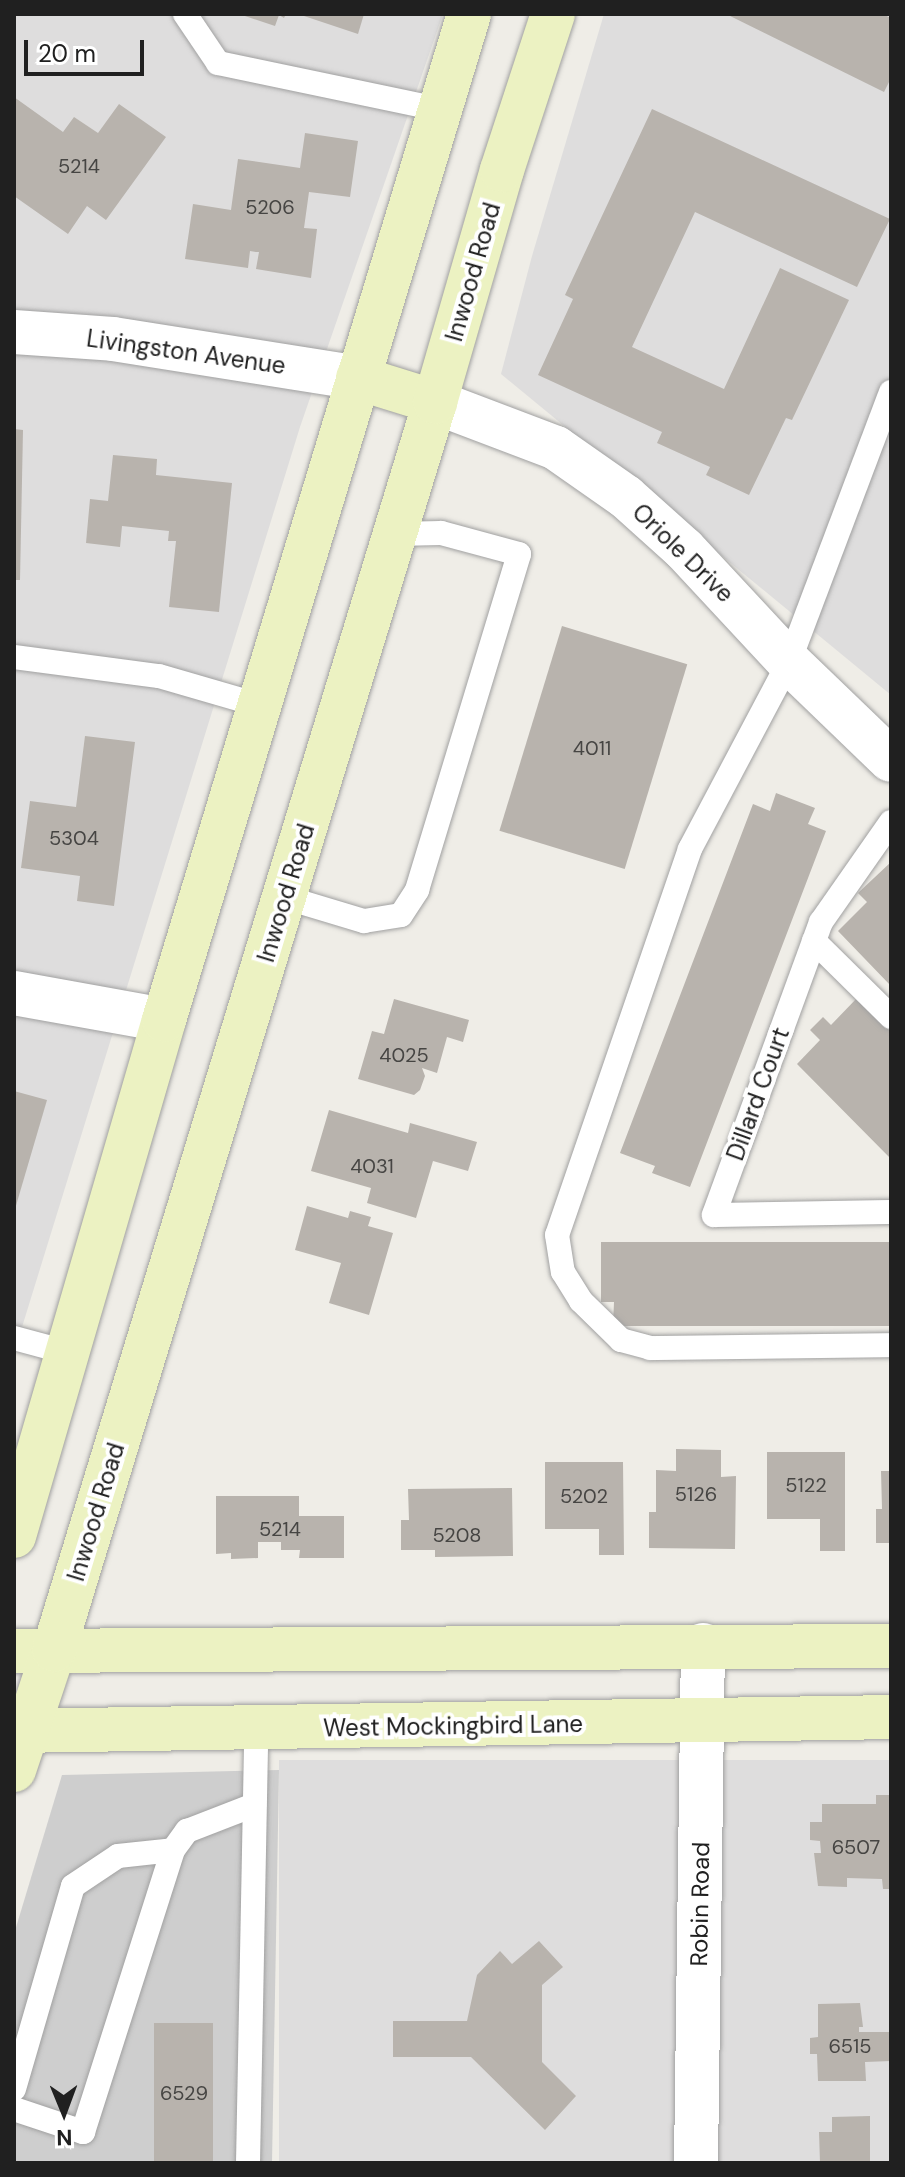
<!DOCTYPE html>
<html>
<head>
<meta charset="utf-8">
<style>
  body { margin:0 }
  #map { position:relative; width:905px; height:2177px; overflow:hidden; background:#efede7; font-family:"DM Sans",sans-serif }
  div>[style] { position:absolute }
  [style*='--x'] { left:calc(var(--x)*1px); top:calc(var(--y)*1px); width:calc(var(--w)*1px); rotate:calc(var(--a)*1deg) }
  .residential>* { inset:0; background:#dedddd; transform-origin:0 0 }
  .religious>* { inset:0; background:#cecece }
  .building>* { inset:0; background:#b8b3ad; transform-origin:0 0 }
  .roads { filter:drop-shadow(0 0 2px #a1a1a1) drop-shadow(0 0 2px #a1a1a1) }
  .lane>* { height:24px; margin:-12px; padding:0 12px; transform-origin:12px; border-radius:12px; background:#fff }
  .street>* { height:44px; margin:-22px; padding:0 22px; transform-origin:22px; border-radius:22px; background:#fff }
  .secondary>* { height:44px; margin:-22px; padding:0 22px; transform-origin:22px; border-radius:22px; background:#ecf2c2 }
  span { translate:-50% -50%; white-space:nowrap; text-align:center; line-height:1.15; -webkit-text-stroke:8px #fff; paint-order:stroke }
  .number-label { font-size:20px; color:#464543 }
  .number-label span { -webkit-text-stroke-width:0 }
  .street-label { font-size:24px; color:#202020 }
  .frame { position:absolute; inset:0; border:16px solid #202020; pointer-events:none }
  .north { position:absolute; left:24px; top:2073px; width:80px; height:80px; -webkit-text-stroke:6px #fff; paint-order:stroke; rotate:179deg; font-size:22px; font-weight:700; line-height:32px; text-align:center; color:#202020 }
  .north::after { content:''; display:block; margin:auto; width:28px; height:36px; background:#202020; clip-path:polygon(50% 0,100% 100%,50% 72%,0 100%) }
  .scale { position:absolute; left:24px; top:40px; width:120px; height:36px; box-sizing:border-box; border:4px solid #202020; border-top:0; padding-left:10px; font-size:24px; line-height:28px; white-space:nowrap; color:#202020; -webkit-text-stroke:6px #fff; paint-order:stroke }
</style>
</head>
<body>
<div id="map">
  <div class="residential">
    <i style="clip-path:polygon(14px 14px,443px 14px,300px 427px,14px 1353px)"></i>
    <i style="clip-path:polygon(604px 14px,891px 14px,891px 695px,501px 374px,532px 256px)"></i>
    <i style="left:891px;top:1760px;width:403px;height:612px;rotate:90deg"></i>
  </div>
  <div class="religious">
    <i style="clip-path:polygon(279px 1770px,272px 2163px,14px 2163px,14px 1934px,62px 1775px)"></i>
  </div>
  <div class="building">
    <i style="clip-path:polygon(239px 14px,286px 14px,284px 18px,279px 15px,275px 26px)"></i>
    <i style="clip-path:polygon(298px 14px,364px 14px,358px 34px)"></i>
    <i style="clip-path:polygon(726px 14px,882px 14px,891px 18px,891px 78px,884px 92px)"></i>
    <i style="clip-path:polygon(14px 97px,63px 132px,74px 117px,98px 133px,119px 104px,166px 137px,106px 220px,87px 206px,68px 234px,14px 196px)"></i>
    <i style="clip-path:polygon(652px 109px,890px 219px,857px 287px,695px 212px,632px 347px,724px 389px,780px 268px,849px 300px,792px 420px,786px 418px,749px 495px,706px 475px,710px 467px,657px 443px,662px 432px,538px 375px,573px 299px,565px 295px)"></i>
    <i style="clip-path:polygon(305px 133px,358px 141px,350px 197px,309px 192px,304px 228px,317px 229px,311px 278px,256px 269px,259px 252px,256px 252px,250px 251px,248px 268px,185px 259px,193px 204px,231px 210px,238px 159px,300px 168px)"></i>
    <i style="clip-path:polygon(14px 429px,23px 430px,20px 580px,14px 580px)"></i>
    <i style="clip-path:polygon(113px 455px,157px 459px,156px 475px,232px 483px,219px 612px,169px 607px,176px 541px,168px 541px,169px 531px,122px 526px,120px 547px,86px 543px,90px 499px,108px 501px)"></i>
    <i style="left:562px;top:626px;width:131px;height:214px;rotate:17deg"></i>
    <i style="clip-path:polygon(85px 736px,135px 742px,114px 906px,77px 901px,80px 876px,21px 868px,30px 801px,76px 807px)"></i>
    <i style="clip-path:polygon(776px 793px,815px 808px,808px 824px,826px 831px,690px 1187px,652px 1173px,655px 1166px,620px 1153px,753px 804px,770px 811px)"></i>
    <i style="clip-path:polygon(891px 862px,891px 986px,838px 931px,867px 902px,858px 893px)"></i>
    <i style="clip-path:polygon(857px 998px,891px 1032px,891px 1159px,797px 1064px,820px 1040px,810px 1030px,823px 1017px,831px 1025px)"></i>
    <i style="clip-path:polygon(394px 999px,469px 1020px,463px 1042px,447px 1037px,437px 1073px,422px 1068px,425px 1076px,420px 1090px,414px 1095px,358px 1079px,372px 1031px,384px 1034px)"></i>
    <i style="clip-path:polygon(14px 1091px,47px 1100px,15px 1209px,14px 1209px)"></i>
    <i style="clip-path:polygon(329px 1110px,408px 1133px,410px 1123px,477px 1142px,468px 1171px,433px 1161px,416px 1218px,367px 1203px,371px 1188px,311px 1171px)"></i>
    <i style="clip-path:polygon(307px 1206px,348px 1218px,350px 1211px,371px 1217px,368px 1226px,393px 1233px,369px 1315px,329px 1303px,341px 1263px,295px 1250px)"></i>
    <i style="clip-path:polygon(601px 1242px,891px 1242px,891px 1326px,613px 1326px,614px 1302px,601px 1302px)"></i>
    <i style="clip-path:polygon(676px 1449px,721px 1450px,721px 1477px,736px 1476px,735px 1549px,649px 1548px,649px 1512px,656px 1512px,656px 1470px,676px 1471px)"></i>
    <i style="clip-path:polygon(767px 1452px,845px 1452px,845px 1551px,820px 1551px,820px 1519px,767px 1519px)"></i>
    <i style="clip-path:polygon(545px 1462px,623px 1462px,624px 1555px,599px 1555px,599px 1529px,545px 1529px)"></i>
    <i style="clip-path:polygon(881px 1471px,891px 1471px,891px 1543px,876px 1543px,876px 1509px,882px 1509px)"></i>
    <i style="clip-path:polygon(512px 1488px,513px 1556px,435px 1557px,435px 1550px,401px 1550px,401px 1520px,409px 1520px,408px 1489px)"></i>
    <i style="clip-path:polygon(216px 1496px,299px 1496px,299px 1516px,344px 1516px,344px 1558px,299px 1558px,300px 1550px,281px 1550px,281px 1542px,258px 1542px,258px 1558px,231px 1559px,231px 1553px,216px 1554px)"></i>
    <i style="clip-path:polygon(876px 1795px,891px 1795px,891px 1889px,883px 1889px,882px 1879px,847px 1878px,847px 1887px,818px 1886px,814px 1853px,821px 1853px,820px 1841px,810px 1840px,810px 1822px,822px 1822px,822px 1804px,876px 1804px)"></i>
    <i style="clip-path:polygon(539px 1941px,563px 1967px,542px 1985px,542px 2062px,576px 2096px,545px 2130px,471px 2057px,393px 2057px,393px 2021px,467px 2021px,477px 1975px,500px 1951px,512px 1964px)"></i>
    <i style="clip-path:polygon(860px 2003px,863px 2027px,859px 2027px,859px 2032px,891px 2032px,891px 2061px,865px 2062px,866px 2081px,818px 2081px,817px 2054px,810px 2054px,810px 2038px,818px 2037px,818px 2004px)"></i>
    <i style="left:154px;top:2023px;width:59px;height:140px"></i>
    <i style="clip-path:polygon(870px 2116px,870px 2163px,820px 2163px,819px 2132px,832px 2132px,832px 2117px)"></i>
  </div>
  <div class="roads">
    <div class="lane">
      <i style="--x:185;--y:14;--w:59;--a:56"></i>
      <i style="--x:218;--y:63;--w:225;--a:11.8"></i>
      <i style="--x:891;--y:392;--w:289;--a:110.7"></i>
      <i style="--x:789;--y:662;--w:212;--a:117.9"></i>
      <i style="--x:690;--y:849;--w:408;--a:109"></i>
      <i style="--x:557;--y:1235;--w:37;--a:81"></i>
      <i style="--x:563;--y:1272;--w:34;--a:58"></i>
      <i style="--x:581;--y:1301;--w:56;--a:44.3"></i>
      <i style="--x:621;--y:1340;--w:30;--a:15"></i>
      <i style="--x:650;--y:1348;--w:241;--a:-0.7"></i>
      <i style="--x:14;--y:657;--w:146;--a:7.5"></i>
      <i style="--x:159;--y:676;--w:104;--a:16.2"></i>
      <i style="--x:891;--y:822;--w:122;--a:125"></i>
      <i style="--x:821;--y:922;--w:312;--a:110.1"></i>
      <i style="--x:714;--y:1215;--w:177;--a:-1"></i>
      <i style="--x:284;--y:897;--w:84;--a:16.7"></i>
      <i style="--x:364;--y:921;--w:37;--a:-9"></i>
      <i style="--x:401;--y:915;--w:30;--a:-57"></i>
      <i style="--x:417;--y:890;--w:351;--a:-73.1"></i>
      <i style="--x:519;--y:554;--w:81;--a:-164.9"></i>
      <i style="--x:441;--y:533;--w:46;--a:178.8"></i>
      <i style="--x:814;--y:941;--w:108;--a:44.6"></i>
      <i style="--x:14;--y:1338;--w:54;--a:15.1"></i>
      <i style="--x:14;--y:2089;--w:211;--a:-73.8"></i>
      <i style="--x:73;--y:1886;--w:54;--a:-33.7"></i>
      <i style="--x:118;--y:1856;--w:55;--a:-6.2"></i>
      <i style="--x:14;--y:2109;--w:73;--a:18.4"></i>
      <i style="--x:83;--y:2132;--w:296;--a:-72.3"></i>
      <i style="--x:173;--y:1850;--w:24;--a:-54"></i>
      <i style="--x:187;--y:1831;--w:72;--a:-21.2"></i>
      <i style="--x:248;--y:2163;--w:434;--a:-88.9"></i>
    </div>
    <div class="street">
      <i style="--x:14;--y:332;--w:99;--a:4"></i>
      <i style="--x:113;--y:339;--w:248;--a:9"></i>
      <i style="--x:435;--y:402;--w:129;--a:20.8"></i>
      <i style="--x:556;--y:448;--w:85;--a:35"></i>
      <i style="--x:626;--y:497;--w:78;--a:41.9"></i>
      <i style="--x:684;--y:549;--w:154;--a:47.1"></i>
      <i style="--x:789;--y:662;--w:141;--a:43.9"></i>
      <i style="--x:14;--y:993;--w:152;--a:10.2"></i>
      <i style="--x:696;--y:2163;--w:518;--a:-89.23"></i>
    </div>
    <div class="secondary">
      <i style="--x:358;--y:378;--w:81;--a:17.3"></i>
      <i style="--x:14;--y:1536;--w:537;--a:-73.79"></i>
      <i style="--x:164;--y:1020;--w:1051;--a:-73.13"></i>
      <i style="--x:14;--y:1651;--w:877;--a:-0.33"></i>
      <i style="--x:14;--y:1731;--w:877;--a:-0.91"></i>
      <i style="--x:14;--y:1770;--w:126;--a:-71.6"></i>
      <i style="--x:54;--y:1650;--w:1305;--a:-73.02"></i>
      <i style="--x:435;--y:402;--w:241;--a:-73.9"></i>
      <i style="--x:502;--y:170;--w:164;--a:-71.9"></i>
    </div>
  </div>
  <div class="number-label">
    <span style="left:79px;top:166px">5214</span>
    <span style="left:270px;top:207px">5206</span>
    <span style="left:592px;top:748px">4011</span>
    <span style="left:74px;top:838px">5304</span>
    <span style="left:404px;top:1055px">4025</span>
    <span style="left:372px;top:1166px">4031</span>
    <span style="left:806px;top:1485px">5122</span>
    <span style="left:696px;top:1494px">5126</span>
    <span style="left:584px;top:1496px">5202</span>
    <span style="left:280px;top:1529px">5214</span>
    <span style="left:457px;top:1535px">5208</span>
    <span style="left:856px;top:1847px">6507</span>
    <span style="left:850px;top:2046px">6515</span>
    <span style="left:184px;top:2093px">6529</span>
  </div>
  <div class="street-label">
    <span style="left:473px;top:272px;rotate:-74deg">Inwood Road</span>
    <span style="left:186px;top:352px;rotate:8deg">Livingston Avenue</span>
    <span style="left:683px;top:553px;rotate:44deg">Oriole Drive</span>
    <span style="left:286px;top:893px;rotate:-73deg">Inwood Road</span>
    <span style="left:758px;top:1094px;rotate:-70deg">Dillard Court</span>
    <span style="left:96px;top:1512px;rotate:-73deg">Inwood Road</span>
    <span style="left:453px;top:1726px;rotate:-1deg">West Mockingbird Lane</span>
    <span style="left:700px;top:1904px;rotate:-89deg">Robin Road</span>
  </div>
  <div class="frame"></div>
  <div class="north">N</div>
  <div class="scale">20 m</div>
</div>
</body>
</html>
